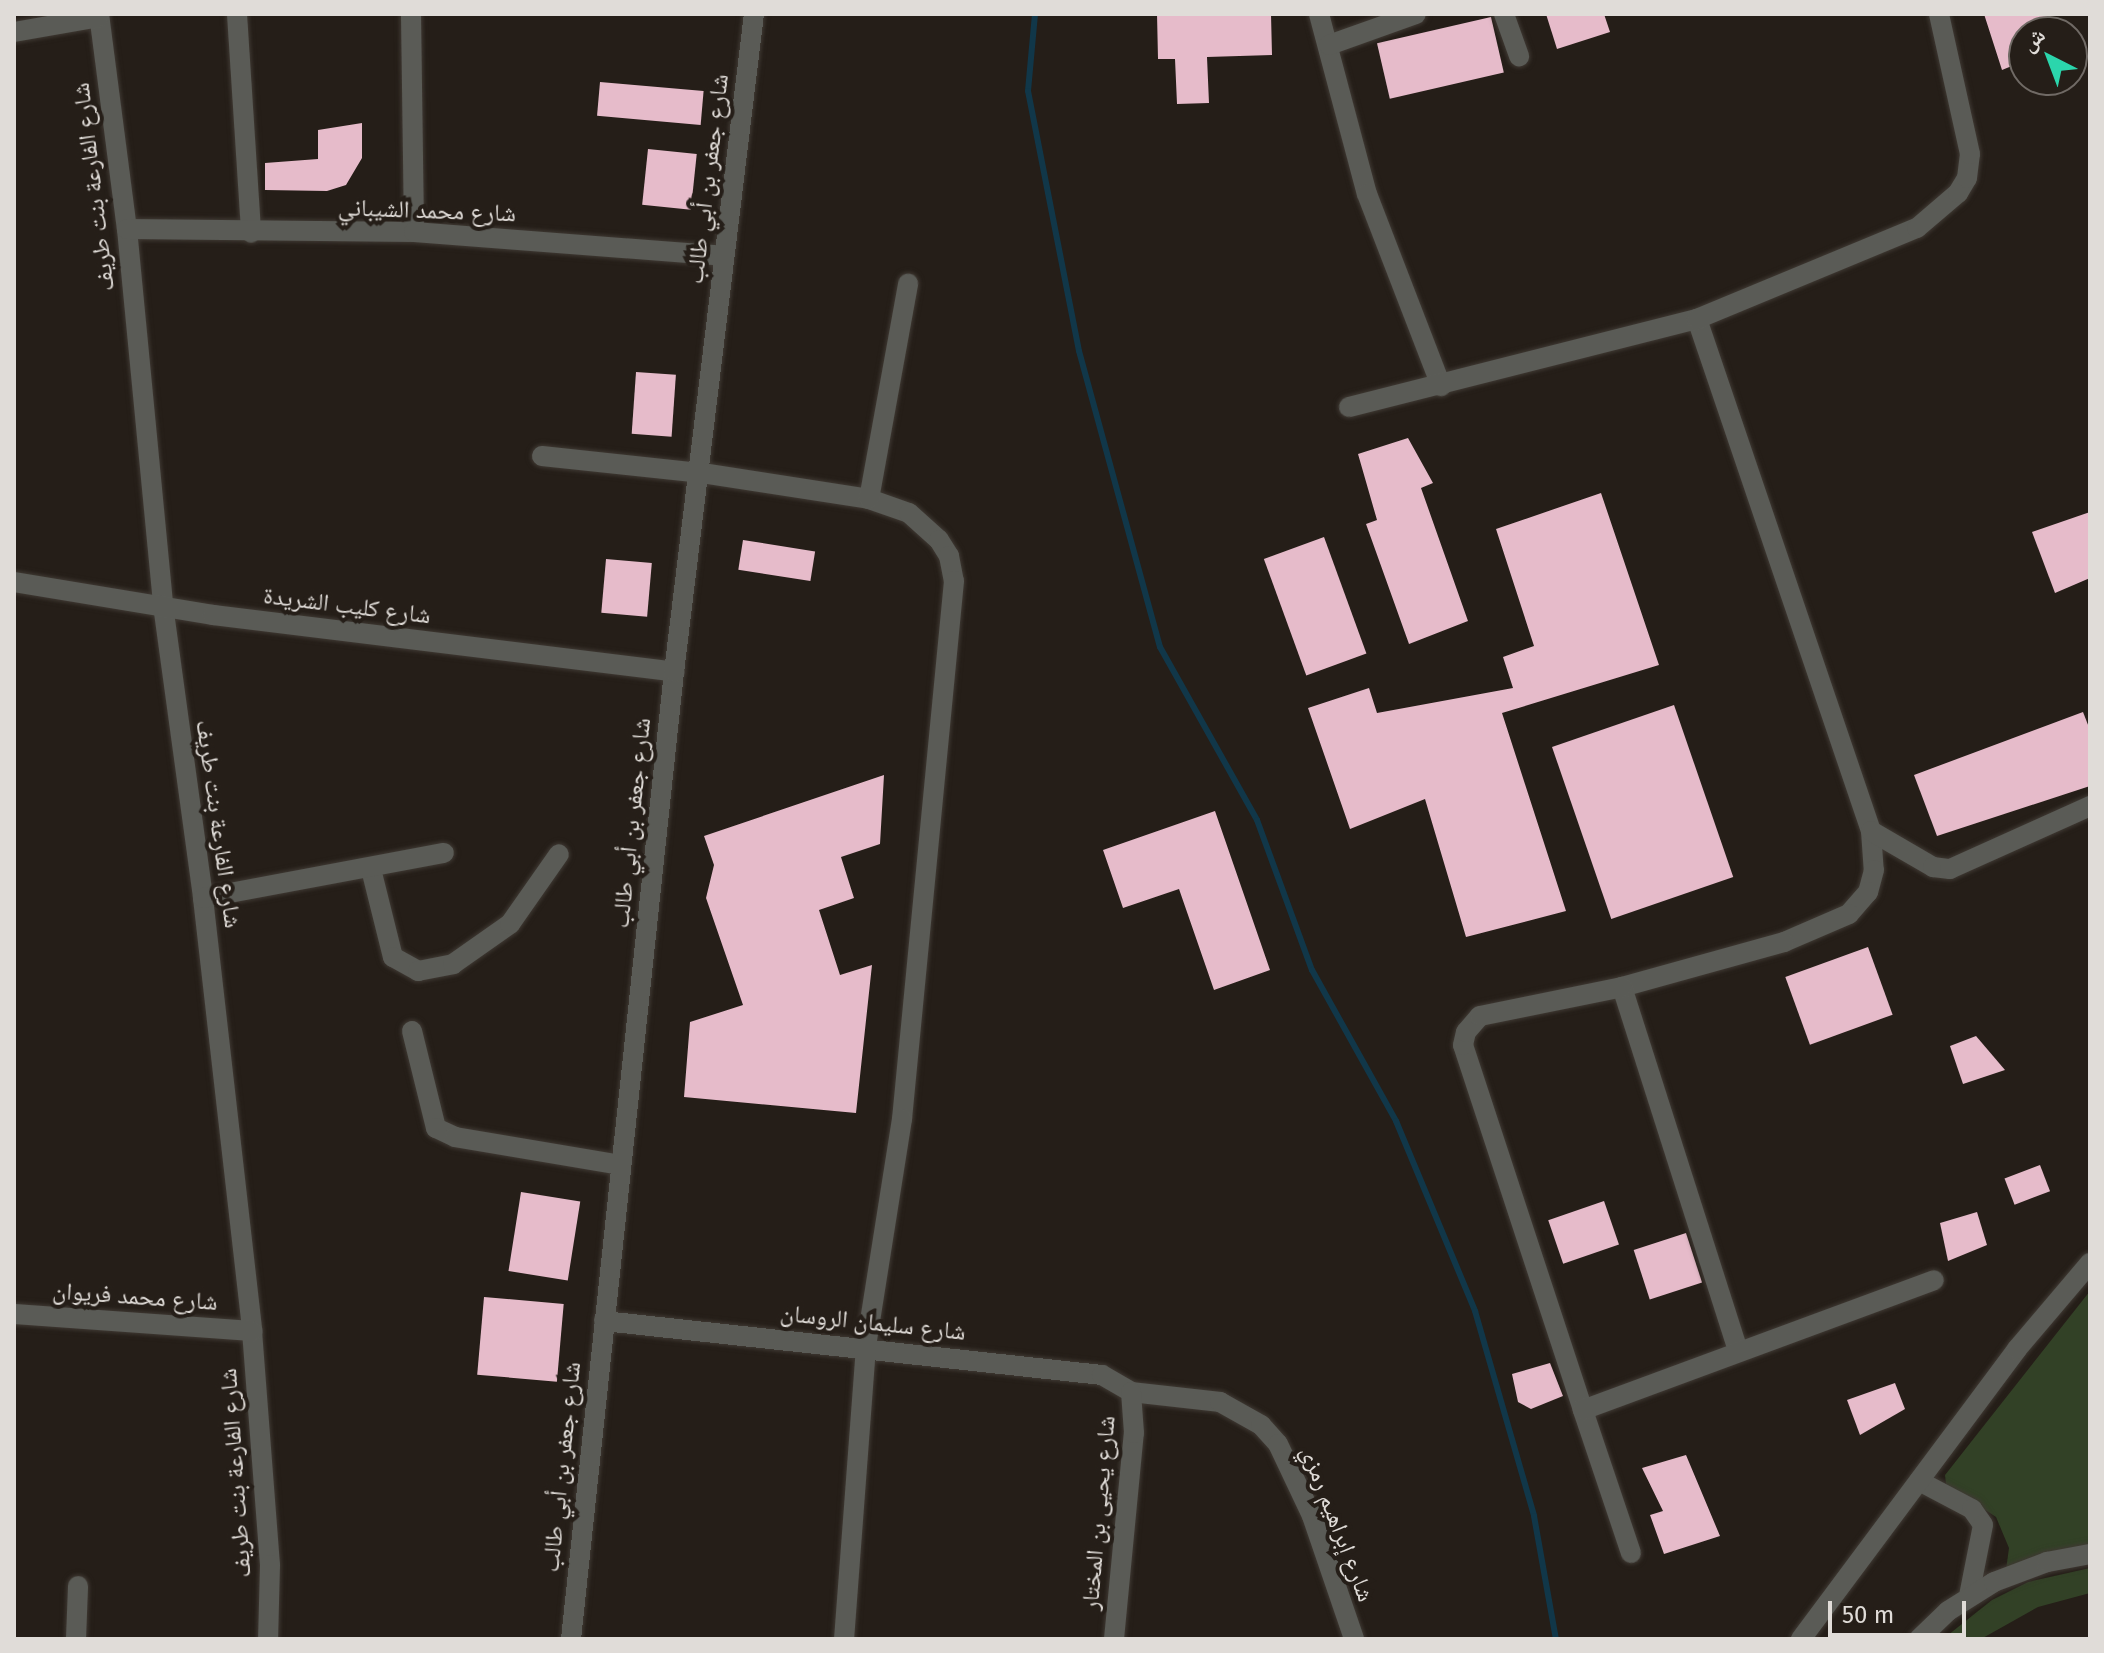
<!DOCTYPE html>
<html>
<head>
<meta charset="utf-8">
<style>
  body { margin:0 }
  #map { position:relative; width:2104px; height:1653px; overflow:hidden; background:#251e18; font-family:"Fira Sans","Noto Naskh Arabic",sans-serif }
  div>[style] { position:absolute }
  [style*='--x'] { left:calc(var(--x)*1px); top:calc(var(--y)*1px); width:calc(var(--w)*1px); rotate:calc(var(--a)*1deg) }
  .green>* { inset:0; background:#324126 }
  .stream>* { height:6px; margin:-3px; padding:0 3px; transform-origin:3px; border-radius:3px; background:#113749 }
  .building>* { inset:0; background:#e6bbca; transform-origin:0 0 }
  .roads { filter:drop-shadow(0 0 2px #3f3933) drop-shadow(0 0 2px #3f3933) }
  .minor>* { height:20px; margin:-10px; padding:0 10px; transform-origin:10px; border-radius:10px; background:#5a5b56 }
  span { translate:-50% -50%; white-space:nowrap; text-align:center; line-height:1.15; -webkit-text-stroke:8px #251e18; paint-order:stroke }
  .street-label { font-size:24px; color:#e0dcd8 }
  .frame { position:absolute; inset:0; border:16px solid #e0dcd8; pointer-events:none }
  .north { position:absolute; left:2008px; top:16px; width:80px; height:80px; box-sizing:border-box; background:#251e18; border:2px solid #706a65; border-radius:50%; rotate:318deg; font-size:22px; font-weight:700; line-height:32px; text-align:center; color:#e0dcd8 }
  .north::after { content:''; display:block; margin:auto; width:28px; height:36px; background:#2bd5ac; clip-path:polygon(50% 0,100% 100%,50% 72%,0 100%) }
  .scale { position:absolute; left:1828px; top:1601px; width:138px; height:36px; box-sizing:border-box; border:4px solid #e0dcd8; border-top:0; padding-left:10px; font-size:24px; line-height:28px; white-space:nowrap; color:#e0dcd8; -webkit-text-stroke:6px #251e18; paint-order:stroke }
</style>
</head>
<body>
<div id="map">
  <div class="green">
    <i style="clip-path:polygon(2090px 1291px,2090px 1553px,2005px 1577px,2009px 1548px,1996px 1517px,1946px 1484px,1945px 1475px)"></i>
    <i style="clip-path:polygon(2090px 1568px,2090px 1593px,2038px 1607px,1981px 1639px,1943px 1639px,1992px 1600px,2028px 1582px)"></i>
  </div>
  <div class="stream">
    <i style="--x:1035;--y:14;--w:77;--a:95.2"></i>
    <i style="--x:1028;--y:91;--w:265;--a:78.9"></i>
    <i style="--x:1079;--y:351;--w:307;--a:74.7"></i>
    <i style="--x:1160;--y:647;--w:198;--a:60.7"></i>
    <i style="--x:1257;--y:820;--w:160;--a:69.9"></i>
    <i style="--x:1312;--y:970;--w:173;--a:60.9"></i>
    <i style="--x:1396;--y:1121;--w:206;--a:67.4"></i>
    <i style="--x:1475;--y:1311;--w:213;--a:73.9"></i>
    <i style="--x:1534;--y:1516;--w:125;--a:79.9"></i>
  </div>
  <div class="building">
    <i style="clip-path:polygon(1157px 14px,1271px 14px,1272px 55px,1207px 57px,1209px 103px,1177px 104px,1175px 59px,1158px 59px)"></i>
    <i style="clip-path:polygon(1546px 14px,1604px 14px,1610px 32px,1557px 49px)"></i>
    <i style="clip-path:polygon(1984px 14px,2047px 14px,2055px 32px,2024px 32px,2024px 61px,2002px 70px)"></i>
    <i style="left:1491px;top:17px;width:57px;height:117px;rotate:77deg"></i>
    <i style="left:600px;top:82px;width:104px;height:34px;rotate:5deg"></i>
    <i style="clip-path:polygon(362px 123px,362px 158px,346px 185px,327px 191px,265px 190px,265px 163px,318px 159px,318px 130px)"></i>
    <i style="left:648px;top:149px;width:49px;height:56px;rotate:6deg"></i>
    <i style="left:636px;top:372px;width:40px;height:62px;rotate:4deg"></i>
    <i style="clip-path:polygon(1408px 438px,1433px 483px,1421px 488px,1468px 621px,1409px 644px,1366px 524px,1377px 520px,1358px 454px)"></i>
    <i style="clip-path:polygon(1601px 493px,1659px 665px,1502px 713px,1566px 911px,1466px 937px,1425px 799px,1350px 829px,1308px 708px,1369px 688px,1377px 713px,1513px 688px,1503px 657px,1534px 646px,1496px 529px)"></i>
    <i style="clip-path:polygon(2090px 512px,2090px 578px,2055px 593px,2032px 532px)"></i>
    <i style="left:1324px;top:537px;width:124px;height:64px;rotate:70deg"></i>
    <i style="left:743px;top:540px;width:73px;height:30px;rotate:9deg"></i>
    <i style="left:606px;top:559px;width:46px;height:54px;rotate:5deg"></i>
    <i style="left:1674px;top:705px;width:182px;height:129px;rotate:71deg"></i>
    <i style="clip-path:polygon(2083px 712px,2090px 730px,2090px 786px,1937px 836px,1914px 775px)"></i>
    <i style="clip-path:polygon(884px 775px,880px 844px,841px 857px,854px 898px,819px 910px,840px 975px,872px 965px,856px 1113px,684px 1097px,690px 1022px,743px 1005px,706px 898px,714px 865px,704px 836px)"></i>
    <i style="clip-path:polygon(1215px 811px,1270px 970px,1214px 990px,1179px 889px,1123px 908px,1103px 850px)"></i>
    <i style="left:1868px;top:947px;width:72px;height:88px;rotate:70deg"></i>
    <i style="clip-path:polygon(1976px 1036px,2005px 1070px,1963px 1084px,1950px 1046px)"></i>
    <i style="left:2040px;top:1165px;width:28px;height:38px;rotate:69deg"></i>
    <i style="left:521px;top:1192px;width:60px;height:80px;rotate:9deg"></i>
    <i style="left:1604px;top:1201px;width:46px;height:59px;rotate:71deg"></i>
    <i style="clip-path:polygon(1977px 1212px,1987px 1245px,1948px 1261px,1940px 1223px)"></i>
    <i style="left:1686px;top:1233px;width:52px;height:55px;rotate:72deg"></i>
    <i style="left:484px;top:1297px;width:80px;height:78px;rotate:5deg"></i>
    <i style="clip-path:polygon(1550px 1363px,1563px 1396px,1531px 1409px,1518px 1402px,1512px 1374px)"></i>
    <i style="clip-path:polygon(1895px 1383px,1905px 1409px,1860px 1435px,1847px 1400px)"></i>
    <i style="clip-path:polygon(1686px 1455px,1720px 1536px,1664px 1554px,1650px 1515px,1663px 1511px,1642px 1468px)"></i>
  </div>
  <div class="roads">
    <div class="minor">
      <i style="--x:99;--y:14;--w:217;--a:82.6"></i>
      <i style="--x:127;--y:229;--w:378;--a:84.5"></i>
      <i style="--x:163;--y:605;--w:296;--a:82.2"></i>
      <i style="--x:203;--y:898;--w:436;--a:83.5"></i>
      <i style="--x:252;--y:1331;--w:235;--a:85.6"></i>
      <i style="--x:270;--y:1565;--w:74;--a:91.5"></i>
      <i style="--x:237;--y:14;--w:219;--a:86.3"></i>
      <i style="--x:411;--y:14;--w:218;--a:89.2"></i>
      <i style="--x:1319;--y:14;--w:186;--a:75.1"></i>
      <i style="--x:1367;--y:194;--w:206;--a:68.9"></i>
      <i style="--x:1504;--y:14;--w:45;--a:70.3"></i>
      <i style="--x:14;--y:32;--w:86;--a:-10"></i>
      <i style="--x:1329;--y:45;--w:92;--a:-19.6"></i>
      <i style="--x:127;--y:229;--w:287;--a:0.6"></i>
      <i style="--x:414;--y:232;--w:310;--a:4.4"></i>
      <i style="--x:1697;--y:319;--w:541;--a:71.23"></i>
      <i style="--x:1871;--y:831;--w:39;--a:86"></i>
      <i style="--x:1874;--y:870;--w:23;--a:105"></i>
      <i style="--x:1868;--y:892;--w:29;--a:131"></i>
      <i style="--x:1849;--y:914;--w:71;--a:156.7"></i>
      <i style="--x:1784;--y:942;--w:168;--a:164.5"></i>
      <i style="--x:1622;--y:987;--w:382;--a:72.3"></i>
      <i style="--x:1349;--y:407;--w:359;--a:-14.2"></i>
      <i style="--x:1697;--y:319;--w:238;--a:-22.5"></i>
      <i style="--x:1917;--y:228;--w:54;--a:-40.5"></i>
      <i style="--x:1958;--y:193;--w:17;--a:-59"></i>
      <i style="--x:1967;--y:178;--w:24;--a:-83"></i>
      <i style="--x:1970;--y:154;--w:143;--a:-102.5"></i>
      <i style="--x:542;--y:456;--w:161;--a:6.1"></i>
      <i style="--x:702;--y:473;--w:169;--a:8.8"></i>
      <i style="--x:869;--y:499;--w:42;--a:19.3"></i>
      <i style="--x:909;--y:513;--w:40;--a:42"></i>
      <i style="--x:939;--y:540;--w:19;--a:58"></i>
      <i style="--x:949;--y:556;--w:25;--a:79"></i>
      <i style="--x:954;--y:581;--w:541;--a:95.52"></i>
      <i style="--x:902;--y:1119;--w:231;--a:99"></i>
      <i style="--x:866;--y:1347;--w:293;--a:94.3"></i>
      <i style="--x:869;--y:499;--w:219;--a:-79.7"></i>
      <i style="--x:14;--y:582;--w:202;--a:9.4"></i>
      <i style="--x:213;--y:615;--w:465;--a:7"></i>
      <i style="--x:1871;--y:831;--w:72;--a:30.1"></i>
      <i style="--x:1933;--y:867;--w:17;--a:7"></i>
      <i style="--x:1950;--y:869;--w:154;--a:-24.2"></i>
      <i style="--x:371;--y:869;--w:91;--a:76"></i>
      <i style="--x:393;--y:957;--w:29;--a:29"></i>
      <i style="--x:418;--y:971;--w:36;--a:-11"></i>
      <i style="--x:453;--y:964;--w:70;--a:-35.1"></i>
      <i style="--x:510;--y:924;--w:85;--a:-55"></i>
      <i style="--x:203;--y:898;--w:245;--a:-10.6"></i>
      <i style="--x:412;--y:1031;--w:100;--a:76.1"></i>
      <i style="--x:436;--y:1128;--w:21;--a:25"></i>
      <i style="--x:455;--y:1137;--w:168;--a:9.6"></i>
      <i style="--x:14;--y:1314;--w:239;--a:4.1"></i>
      <i style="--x:604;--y:1321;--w:501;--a:6.19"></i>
      <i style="--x:1102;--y:1375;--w:34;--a:30"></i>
      <i style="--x:1131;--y:1392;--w:90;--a:6.4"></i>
      <i style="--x:1220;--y:1402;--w:47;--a:29.3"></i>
      <i style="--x:1261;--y:1425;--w:25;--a:48"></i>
      <i style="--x:1278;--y:1444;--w:80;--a:64.7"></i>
      <i style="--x:1312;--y:1516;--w:130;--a:71.1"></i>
      <i style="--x:1583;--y:1410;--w:384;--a:-108.2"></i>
      <i style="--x:1463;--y:1045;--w:13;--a:-77"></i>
      <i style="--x:1466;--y:1032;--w:21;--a:-49"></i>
      <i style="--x:1480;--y:1016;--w:145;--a:-11.5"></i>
      <i style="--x:1919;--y:1481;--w:60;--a:27.8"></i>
      <i style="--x:1972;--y:1509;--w:19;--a:55"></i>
      <i style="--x:1983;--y:1525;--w:72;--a:101.2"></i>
      <i style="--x:1631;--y:1553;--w:151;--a:-108.6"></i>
      <i style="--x:1583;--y:1410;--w:374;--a:-20.3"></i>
      <i style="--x:76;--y:1639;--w:53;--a:-87.8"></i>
      <i style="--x:571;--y:1639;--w:972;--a:-83.92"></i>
      <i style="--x:674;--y:672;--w:663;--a:-83.07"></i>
      <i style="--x:1114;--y:1639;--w:207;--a:-84.5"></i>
      <i style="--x:1134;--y:1433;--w:41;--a:-94.2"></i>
      <i style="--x:1801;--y:1639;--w:362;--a:-53.3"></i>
      <i style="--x:2017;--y:1349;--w:113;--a:-49.7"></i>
      <i style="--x:1919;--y:1639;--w:40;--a:-44"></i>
      <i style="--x:1948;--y:1611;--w:54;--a:-32.2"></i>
      <i style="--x:1994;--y:1582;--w:57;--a:-20.7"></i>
      <i style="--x:2047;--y:1562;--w:44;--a:-10.5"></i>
    </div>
  </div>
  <div class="street-label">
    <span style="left:708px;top:179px;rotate:-83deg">شارع جعفر بن أبي طالب</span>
    <span style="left:94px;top:187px;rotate:-97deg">شارع الفارعة بنت طريف</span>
    <span style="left:427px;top:211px;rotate:2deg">شارع محمد الشيباني</span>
    <span style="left:347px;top:606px;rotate:7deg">شارع كليب الشريدة</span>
    <span style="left:632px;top:823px;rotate:-84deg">شارع جعفر بن أبي طالب</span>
    <span style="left:218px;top:824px;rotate:82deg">شارع الفارعة بنت طريف</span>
    <span style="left:135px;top:1297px;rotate:4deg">شارع محمد فريوان</span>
    <span style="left:873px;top:1323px;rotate:6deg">شارع سليمان الروسان</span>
    <span style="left:562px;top:1467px;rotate:-84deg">شارع جعفر بن أبي طالب</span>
    <span style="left:236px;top:1473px;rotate:-94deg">شارع الفارعة بنت طريف</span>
    <span style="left:1099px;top:1513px;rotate:-85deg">شارع يحيى بن المختار</span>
    <span style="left:1337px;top:1524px;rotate:69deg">شارع إبراهيم رمزي</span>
  </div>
  <div class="frame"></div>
  <div class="north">ش</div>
  <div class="scale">50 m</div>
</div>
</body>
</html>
